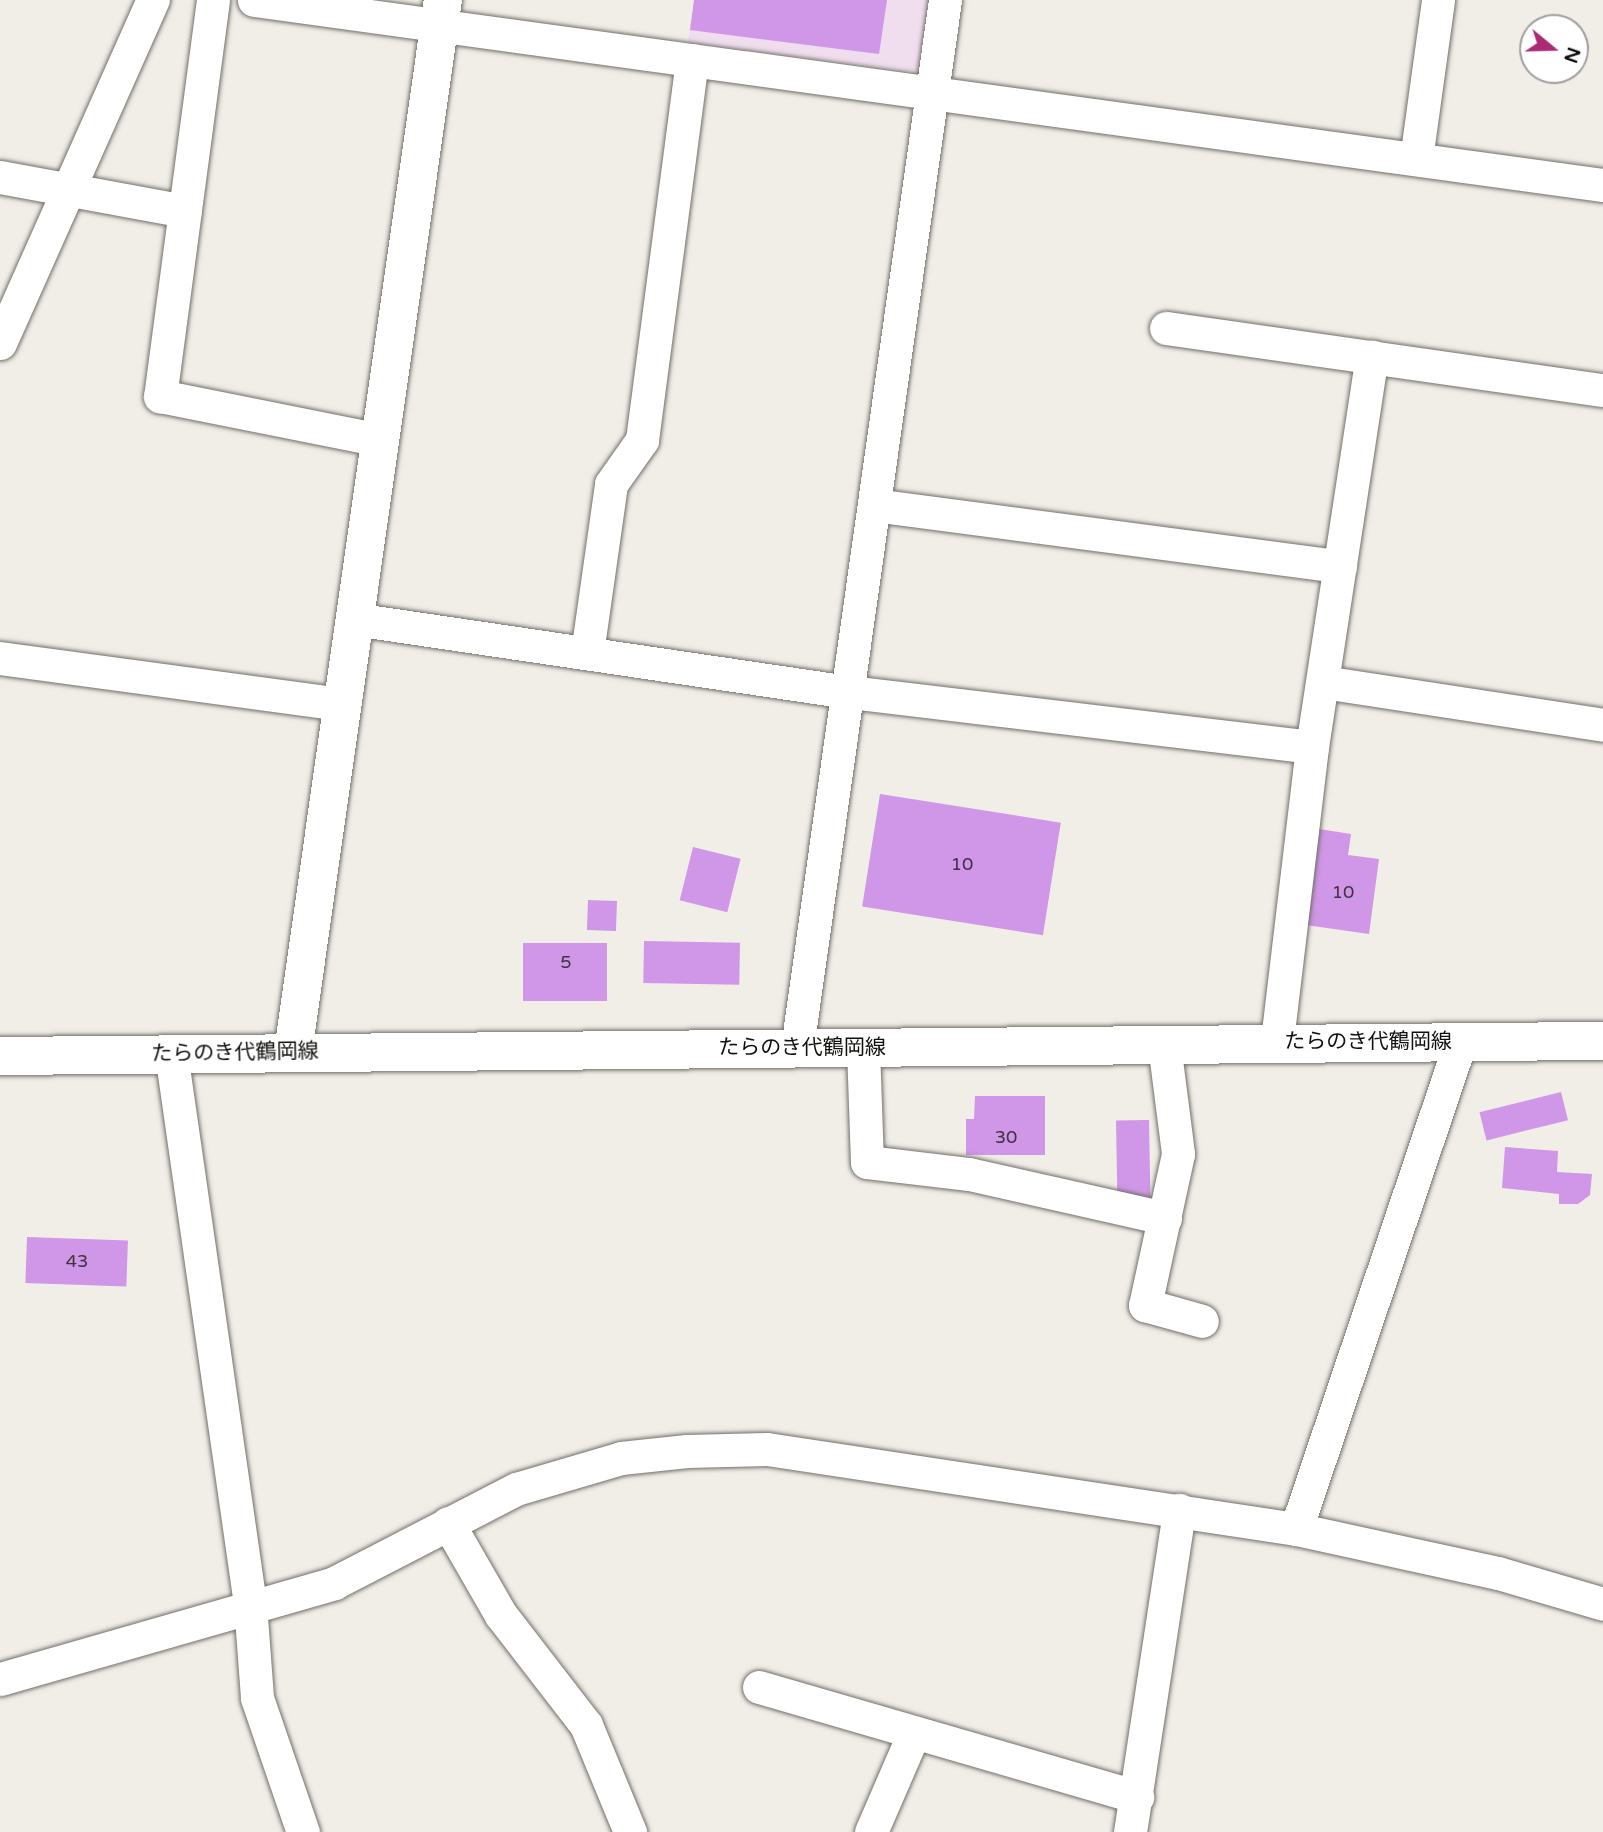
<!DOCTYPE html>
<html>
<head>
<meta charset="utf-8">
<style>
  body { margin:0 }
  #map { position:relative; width:1603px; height:1832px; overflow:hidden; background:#f1ede7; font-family:"Varela Round","Noto Sans JP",sans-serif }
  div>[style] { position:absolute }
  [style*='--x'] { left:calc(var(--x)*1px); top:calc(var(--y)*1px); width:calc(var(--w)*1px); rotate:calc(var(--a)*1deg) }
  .medical>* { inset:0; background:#f0ddee }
  .building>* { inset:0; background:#d096e7; transform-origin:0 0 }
  .roads { filter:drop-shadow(0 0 2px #726f6a) drop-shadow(0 0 2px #726f6a) }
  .minor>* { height:33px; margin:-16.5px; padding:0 16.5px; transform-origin:16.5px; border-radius:16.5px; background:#fff }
  .tertiary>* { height:38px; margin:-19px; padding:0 19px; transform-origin:19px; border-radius:19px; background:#fff }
  .secondary>* { height:38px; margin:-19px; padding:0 19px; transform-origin:19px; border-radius:19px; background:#fff }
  span { translate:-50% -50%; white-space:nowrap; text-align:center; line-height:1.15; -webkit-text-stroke:5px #fff; paint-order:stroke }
  .number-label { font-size:18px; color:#413244 }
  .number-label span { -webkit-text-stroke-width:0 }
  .street-label { font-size:21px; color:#11100e }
  .north { position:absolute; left:1519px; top:14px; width:70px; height:70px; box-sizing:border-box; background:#fff; border:2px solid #a09f9f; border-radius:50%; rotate:109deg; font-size:19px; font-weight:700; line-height:28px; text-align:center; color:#11100e }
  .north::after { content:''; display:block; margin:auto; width:24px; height:32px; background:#ac2b77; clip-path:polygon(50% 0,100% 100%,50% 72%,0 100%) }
</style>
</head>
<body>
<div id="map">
  <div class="medical">
    <i style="clip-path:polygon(694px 0,928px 0,918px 72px,688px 42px)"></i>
  </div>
  <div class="building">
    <i style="clip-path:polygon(694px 0,887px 0,879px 54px,690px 30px)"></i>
    <i style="left:880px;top:794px;width:183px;height:114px;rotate:9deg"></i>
    <i style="clip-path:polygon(1319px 829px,1351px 834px,1348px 855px,1379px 859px,1369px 934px,1306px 925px)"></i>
    <i style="left:693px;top:847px;width:49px;height:55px;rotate:14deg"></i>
    <i style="left:588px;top:900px;width:29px;height:30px;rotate:2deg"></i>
    <i style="left:644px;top:941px;width:96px;height:42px;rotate:1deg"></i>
    <i style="left:523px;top:943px;width:84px;height:58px"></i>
    <i style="left:1561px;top:1092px;width:29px;height:84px;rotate:76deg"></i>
    <i style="clip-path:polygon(975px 1096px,1045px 1096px,1045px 1155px,966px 1155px,966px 1119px,974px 1119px)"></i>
    <i style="left:1149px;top:1120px;width:85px;height:33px;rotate:89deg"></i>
    <i style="clip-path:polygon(1505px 1147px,1558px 1151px,1557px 1172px,1592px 1174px,1590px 1195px,1578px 1204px,1559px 1204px,1559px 1194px,1502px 1188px)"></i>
    <i style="left:27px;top:1237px;width:101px;height:46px;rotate:2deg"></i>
  </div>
  <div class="roads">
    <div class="minor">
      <i style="--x:213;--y:0;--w:400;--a:97.6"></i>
      <i style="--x:160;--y:396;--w:224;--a:11.3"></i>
      <i style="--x:254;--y:0;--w:1362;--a:7.81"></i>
      <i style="--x:1416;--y:159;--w:161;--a:-82.1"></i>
      <i style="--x:0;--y:177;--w:188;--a:10.4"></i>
      <i style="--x:1166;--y:328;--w:441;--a:8.1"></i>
      <i style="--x:0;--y:343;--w:376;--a:-66"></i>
      <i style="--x:874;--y:505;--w:470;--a:7.5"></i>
      <i style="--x:354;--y:619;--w:493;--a:8.4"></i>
      <i style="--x:842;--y:691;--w:473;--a:6.8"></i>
      <i style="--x:1312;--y:747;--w:297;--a:96.8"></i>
      <i style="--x:587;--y:653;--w:171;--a:-81.9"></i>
      <i style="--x:611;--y:484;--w:54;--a:-54.8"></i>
      <i style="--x:642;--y:440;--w:383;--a:-82.5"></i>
      <i style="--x:0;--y:658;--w:345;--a:7.7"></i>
      <i style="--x:1323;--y:682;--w:283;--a:8.7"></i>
      <i style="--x:1312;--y:747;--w:395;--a:-81.3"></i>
      <i style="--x:1164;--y:1044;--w:111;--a:82.7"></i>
      <i style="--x:1178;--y:1154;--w:155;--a:102.3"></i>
      <i style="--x:1145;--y:1305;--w:59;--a:15.7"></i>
      <i style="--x:797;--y:1048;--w:1058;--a:-81.96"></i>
      <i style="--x:863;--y:1048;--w:114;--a:88"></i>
      <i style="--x:867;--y:1162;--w:103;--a:6.7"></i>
      <i style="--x:969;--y:1174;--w:201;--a:12.7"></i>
      <i style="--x:171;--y:1053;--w:557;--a:81.84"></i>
      <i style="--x:250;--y:1604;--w:94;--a:85.7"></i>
      <i style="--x:257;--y:1698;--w:142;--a:71.1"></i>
      <i style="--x:448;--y:1523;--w:106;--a:60.1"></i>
      <i style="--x:501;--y:1615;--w:139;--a:52.3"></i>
      <i style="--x:586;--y:1725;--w:116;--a:67.6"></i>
      <i style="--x:1296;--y:1529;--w:513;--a:-71.35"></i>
      <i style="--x:0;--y:1679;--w:348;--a:-16"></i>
      <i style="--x:334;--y:1583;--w:205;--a:-27.3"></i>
      <i style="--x:516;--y:1489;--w:109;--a:-16.4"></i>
      <i style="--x:621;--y:1458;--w:66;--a:-6.1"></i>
      <i style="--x:687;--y:1451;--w:80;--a:-1.4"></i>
      <i style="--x:767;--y:1449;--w:535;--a:8.6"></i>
      <i style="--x:1296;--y:1529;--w:207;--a:12.3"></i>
      <i style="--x:1498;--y:1573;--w:109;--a:16.4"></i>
      <i style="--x:759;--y:1687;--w:394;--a:16.2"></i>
      <i style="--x:871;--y:1832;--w:106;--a:-66.6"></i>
      <i style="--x:1130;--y:1832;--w:326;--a:-81.3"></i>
    </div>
    <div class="tertiary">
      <i style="--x:293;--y:1052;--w:1063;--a:-81.89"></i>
    </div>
    <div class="secondary">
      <i style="--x:0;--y:1056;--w:1603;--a:-0.54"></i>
    </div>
  </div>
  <div class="number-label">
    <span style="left:962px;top:864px">10</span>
    <span style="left:1343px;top:892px">10</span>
    <span style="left:566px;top:962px">5</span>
    <span style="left:1006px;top:1137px">30</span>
    <span style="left:77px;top:1261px">43</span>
  </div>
  <div class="street-label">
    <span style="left:1368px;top:1042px">たらのき代鶴岡線</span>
    <span style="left:802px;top:1048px">たらのき代鶴岡線</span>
    <span style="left:235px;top:1053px;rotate:-1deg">たらのき代鶴岡線</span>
  </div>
  <div class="north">N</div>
</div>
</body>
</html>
